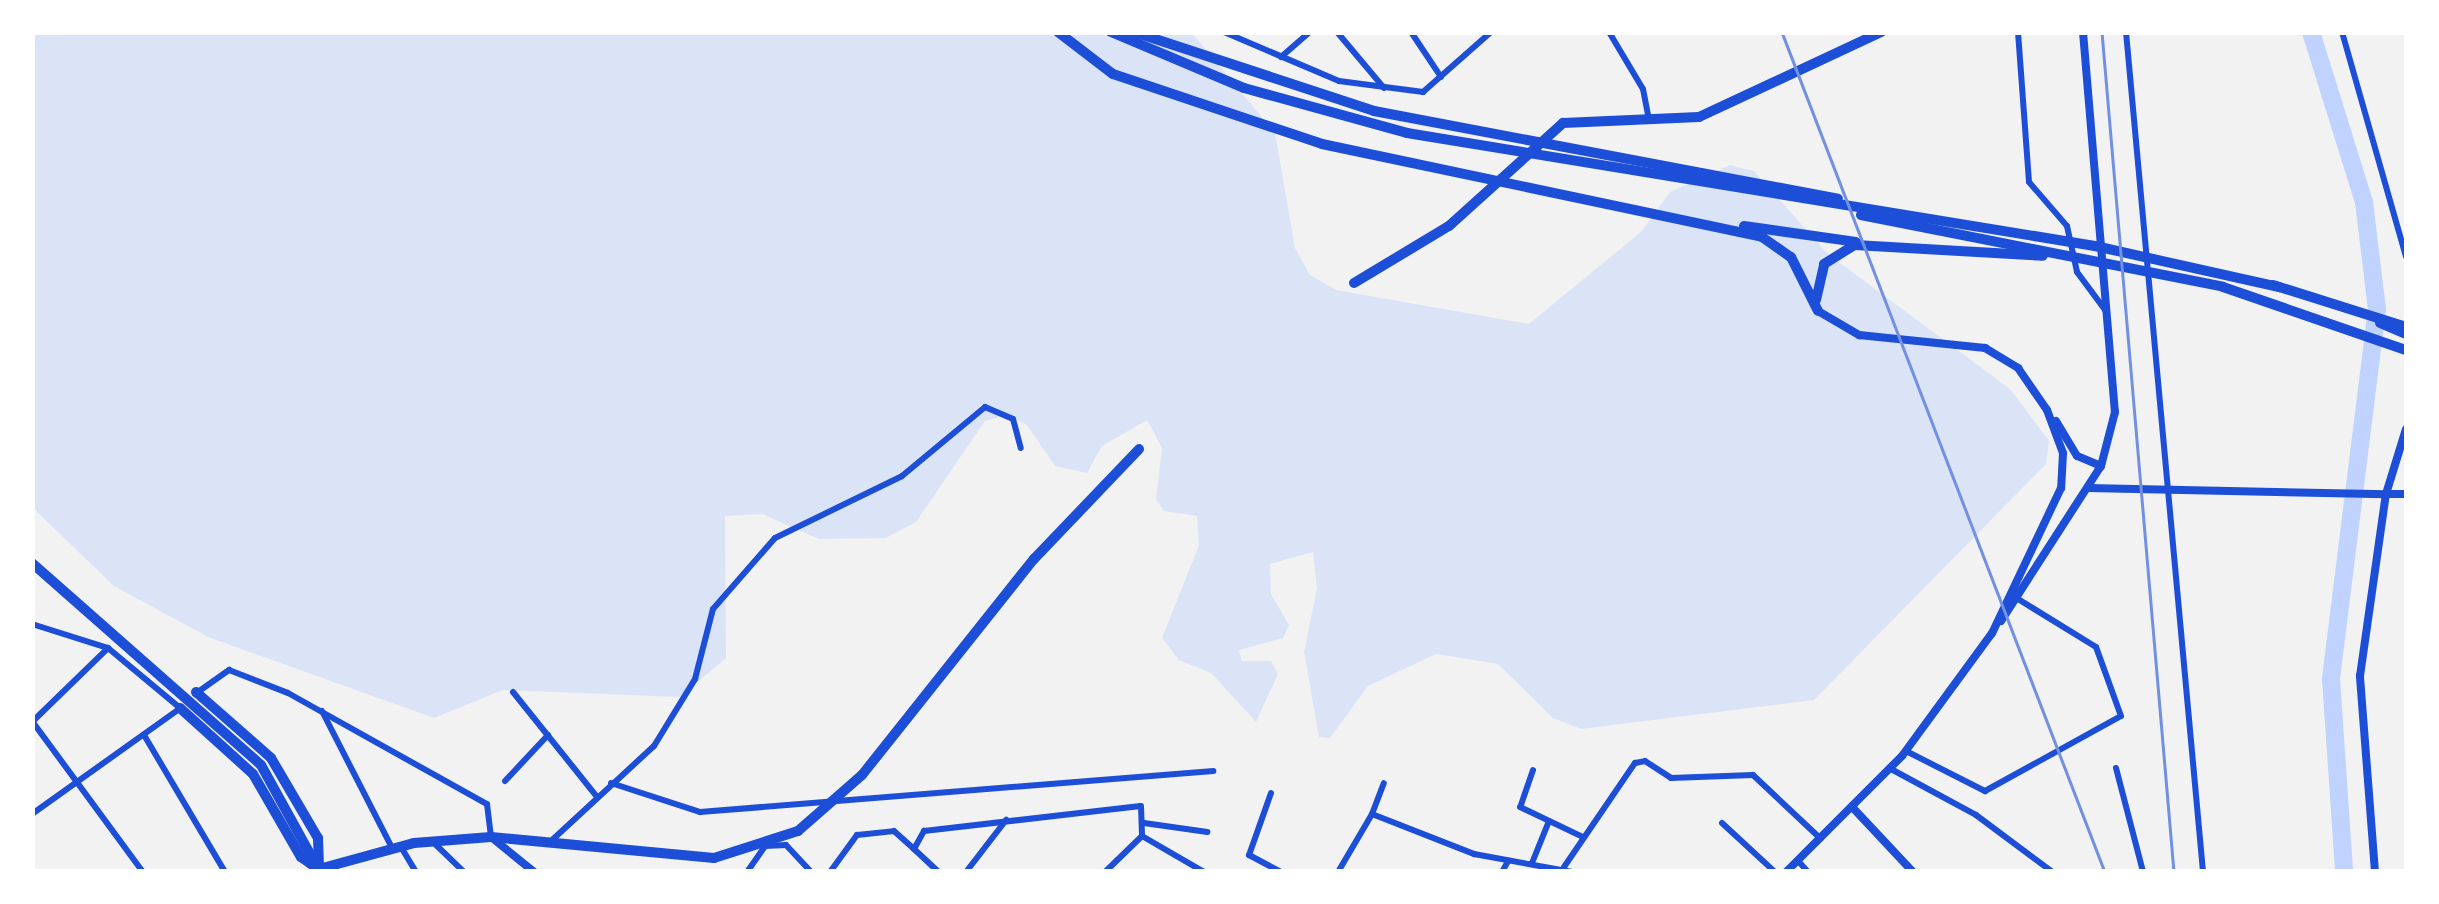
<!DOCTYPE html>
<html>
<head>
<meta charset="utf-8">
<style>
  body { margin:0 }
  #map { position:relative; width:2439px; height:904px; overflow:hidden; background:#f2f2f2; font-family:Quicksand,sans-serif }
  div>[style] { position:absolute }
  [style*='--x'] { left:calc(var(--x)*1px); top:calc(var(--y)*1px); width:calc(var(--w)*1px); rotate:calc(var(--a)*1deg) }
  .green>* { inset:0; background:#dbe4f7 }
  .river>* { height:18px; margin:-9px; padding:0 9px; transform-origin:9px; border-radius:9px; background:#bfd3fe }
  .minor>* { height:6px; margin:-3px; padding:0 3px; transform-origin:3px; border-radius:3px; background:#1d4ed8 }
  .tertiary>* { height:8px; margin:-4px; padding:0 4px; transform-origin:4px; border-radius:4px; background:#1d4ed8 }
  .secondary>* { height:8px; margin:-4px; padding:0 4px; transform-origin:4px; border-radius:4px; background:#1d4ed8 }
  .trunk>* { height:10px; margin:-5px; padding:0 5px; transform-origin:5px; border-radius:5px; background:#1d4ed8 }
  .motorway>* { height:10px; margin:-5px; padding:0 5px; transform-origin:5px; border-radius:5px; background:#1d4ed8 }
  .rail>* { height:2.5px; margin:-1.25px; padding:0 1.25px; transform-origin:1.25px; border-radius:1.25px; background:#7290e2 }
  span { translate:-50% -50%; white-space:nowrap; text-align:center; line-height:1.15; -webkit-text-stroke:10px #fff; paint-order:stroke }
  .frame { position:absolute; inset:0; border:35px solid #fff; pointer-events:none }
</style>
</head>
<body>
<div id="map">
  <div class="green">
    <i style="clip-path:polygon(32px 33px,1192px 33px,1275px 133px,1295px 248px,1310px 275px,1336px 290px,1529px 324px,1642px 231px,1670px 192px,1730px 165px,1754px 171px,1828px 254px,2010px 389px,2049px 441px,2046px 464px,1814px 700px,1581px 729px,1553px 718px,1498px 664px,1436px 654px,1368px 686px,1330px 738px,1319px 737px,1304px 652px,1317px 588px,1313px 552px,1270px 564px,1271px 594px,1289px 625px,1283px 638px,1239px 650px,1242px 661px,1271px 661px,1278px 674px,1256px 722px,1211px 673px,1179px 660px,1162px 638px,1199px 545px,1197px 516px,1164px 511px,1156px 499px,1162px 448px,1147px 420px,1102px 446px,1087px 473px,1055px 466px,1027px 425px,1007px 415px,985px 421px,916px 522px,886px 538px,819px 539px,762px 514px,725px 516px,726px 658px,680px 697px,503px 690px,434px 718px,208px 637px,114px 586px,34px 509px)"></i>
  </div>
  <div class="river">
    <i style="--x:2311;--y:32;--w:178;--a:72.7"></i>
    <i style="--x:2364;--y:202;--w:108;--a:83.1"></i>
    <i style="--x:2377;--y:309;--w:373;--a:97.1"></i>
    <i style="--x:2331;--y:679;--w:193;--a:86.1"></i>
  </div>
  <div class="minor">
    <i style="--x:1224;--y:32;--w:125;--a:23.1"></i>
    <i style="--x:1339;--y:81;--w:85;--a:7.5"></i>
    <i style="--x:1423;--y:92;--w:91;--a:-41.4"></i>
    <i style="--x:1337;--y:32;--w:73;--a:50"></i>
    <i style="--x:1411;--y:32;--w:54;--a:56.3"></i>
    <i style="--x:1609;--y:32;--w:66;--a:59.2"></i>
    <i style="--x:1643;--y:89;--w:31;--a:79"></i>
    <i style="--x:2018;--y:32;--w:150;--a:85.8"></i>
    <i style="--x:2029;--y:182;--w:58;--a:49.2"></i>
    <i style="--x:2067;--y:226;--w:47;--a:77.7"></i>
    <i style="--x:2077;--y:272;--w:49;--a:53.4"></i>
    <i style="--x:2126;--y:32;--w:844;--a:84.76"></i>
    <i style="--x:2342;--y:32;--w:233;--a:74.1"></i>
    <i style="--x:1281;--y:57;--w:38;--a:-41"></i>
    <i style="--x:32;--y:624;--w:80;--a:17.5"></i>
    <i style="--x:108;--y:648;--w:94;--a:39.8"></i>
    <i style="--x:513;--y:692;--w:134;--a:51.3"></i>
    <i style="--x:195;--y:694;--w:42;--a:-35.2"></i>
    <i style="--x:229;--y:670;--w:63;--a:21.3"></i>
    <i style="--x:288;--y:693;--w:228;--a:29.2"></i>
    <i style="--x:487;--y:804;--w:32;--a:83"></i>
    <i style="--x:322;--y:711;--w:154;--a:62.9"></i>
    <i style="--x:32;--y:721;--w:187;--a:53.7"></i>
    <i style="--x:32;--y:722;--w:106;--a:-44.2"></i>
    <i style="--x:144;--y:735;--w:159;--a:59.4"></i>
    <i style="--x:1906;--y:751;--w:89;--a:26.9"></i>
    <i style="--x:1985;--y:791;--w:155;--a:-28.9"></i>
    <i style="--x:2121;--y:716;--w:73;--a:-109.9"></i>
    <i style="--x:2096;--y:647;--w:92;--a:-148.4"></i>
    <i style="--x:2116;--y:768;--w:107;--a:75.4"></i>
    <i style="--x:1891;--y:769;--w:97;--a:28.4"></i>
    <i style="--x:1976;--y:815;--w:94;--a:36.7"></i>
    <i style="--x:1533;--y:770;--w:39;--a:109"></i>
    <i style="--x:1520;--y:807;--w:70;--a:25.5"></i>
    <i style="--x:505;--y:781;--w:63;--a:-46.9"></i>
    <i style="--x:611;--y:783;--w:94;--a:18"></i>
    <i style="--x:700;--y:812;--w:515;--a:-4.57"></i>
    <i style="--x:1271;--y:793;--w:66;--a:109.5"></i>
    <i style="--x:1249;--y:855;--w:36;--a:28"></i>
    <i style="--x:32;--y:814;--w:184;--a:-35.5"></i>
    <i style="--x:1372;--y:814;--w:33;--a:-69"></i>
    <i style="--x:1144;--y:823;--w:64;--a:8.1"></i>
    <i style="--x:1722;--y:823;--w:72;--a:42.8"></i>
    <i style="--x:1142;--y:836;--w:72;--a:30.1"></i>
    <i style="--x:551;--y:841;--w:140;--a:-42.7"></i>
    <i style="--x:654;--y:746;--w:79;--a:-58.5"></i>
    <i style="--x:695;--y:679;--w:72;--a:-75.6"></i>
    <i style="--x:713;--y:609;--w:94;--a:-48.9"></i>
    <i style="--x:775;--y:538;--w:141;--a:-26"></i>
    <i style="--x:902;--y:476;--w:108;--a:-39.7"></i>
    <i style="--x:985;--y:407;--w:30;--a:23"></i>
    <i style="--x:1013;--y:419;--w:30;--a:75"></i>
    <i style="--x:433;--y:842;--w:43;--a:44.1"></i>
    <i style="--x:401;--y:847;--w:29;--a:59"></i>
    <i style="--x:914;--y:849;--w:34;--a:43"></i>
    <i style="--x:1532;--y:863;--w:45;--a:-68"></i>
    <i style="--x:1800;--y:863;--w:12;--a:48"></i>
    <i style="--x:1564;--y:867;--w:126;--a:-55.7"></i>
    <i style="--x:1635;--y:763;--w:10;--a:-11"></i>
    <i style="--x:1645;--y:761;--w:31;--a:33"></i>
    <i style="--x:1671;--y:778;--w:82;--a:-2.1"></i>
    <i style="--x:1753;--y:775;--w:93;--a:43.3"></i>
    <i style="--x:747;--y:872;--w:32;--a:-55"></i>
    <i style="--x:765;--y:846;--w:21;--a:-3"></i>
    <i style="--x:786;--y:845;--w:37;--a:47"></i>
    <i style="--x:830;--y:872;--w:46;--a:-53.9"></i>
    <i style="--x:857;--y:835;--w:37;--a:-6"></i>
    <i style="--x:894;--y:831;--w:27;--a:42"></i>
    <i style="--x:914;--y:849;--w:21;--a:-61"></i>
    <i style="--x:924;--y:831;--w:218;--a:-6.6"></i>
    <i style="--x:1141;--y:806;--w:30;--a:88"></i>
    <i style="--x:1142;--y:836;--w:52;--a:135.8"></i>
    <i style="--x:966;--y:872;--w:66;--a:-52.4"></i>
    <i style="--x:1338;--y:872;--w:67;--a:-59.6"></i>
    <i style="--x:1372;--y:814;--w:110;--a:21.4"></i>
    <i style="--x:1474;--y:854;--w:100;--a:10.4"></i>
    <i style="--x:1502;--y:872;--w:13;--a:-61"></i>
  </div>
  <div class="tertiary">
    <i style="--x:2083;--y:32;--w:381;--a:85.2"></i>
    <i style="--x:2115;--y:412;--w:56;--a:104.5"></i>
    <i style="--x:1854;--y:809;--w:86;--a:46.9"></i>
    <i style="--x:491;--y:837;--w:55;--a:39.1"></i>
    <i style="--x:1786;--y:872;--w:164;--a:-45"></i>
    <i style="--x:1902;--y:756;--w:152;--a:-53.8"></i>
    <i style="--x:2375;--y:872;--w:197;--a:-94.4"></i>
    <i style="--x:2360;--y:676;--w:184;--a:-81.9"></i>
    <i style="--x:2386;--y:494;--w:20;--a:0"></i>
  </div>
  <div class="secondary">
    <i style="--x:1818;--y:311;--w:48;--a:30.3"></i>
    <i style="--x:1859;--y:335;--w:127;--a:5.9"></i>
    <i style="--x:1985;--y:348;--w:39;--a:31"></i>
    <i style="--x:2018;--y:368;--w:51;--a:55.4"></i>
    <i style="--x:2047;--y:410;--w:46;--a:69.6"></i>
    <i style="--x:2063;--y:453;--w:35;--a:93"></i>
    <i style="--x:2061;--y:488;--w:161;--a:115.4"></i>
    <i style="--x:2088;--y:488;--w:298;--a:1.2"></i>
    <i style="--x:2386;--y:494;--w:68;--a:-72.9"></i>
    <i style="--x:2001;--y:621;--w:184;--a:-57.2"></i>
    <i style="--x:2101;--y:466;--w:26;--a:-157"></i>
    <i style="--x:2077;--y:456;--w:41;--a:-121"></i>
  </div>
  <div class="trunk">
    <i style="--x:1058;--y:32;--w:69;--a:37.4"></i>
    <i style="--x:1113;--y:74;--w:220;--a:18.5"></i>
    <i style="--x:1322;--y:144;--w:450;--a:11.9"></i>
    <i style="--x:1762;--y:237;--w:35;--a:35"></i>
    <i style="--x:1791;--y:257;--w:60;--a:63.4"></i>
    <i style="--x:1111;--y:32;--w:144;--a:22.8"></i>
    <i style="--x:1244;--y:88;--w:169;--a:15.4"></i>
    <i style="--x:1407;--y:133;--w:697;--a:9.33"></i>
    <i style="--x:2095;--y:246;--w:189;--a:12.6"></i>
    <i style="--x:1134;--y:32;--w:253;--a:18.2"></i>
    <i style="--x:1374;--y:111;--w:472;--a:10.7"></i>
    <i style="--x:1861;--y:215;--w:369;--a:11.2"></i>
    <i style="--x:2223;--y:287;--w:194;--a:19"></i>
    <i style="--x:1744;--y:226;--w:113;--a:8.1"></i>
    <i style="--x:1354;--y:283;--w:111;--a:-31"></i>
    <i style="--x:1449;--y:226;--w:154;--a:-42.1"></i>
    <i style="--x:1563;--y:123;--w:136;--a:-2.5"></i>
    <i style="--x:1699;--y:117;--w:201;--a:-25"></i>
    <i style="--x:1816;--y:300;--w:37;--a:-77"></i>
    <i style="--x:1824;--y:264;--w:36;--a:-32"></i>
    <i style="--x:1855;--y:245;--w:188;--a:3.3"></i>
    <i style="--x:2380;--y:323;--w:28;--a:23"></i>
    <i style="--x:32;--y:563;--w:305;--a:41.4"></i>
    <i style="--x:261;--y:765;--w:122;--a:61.1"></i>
    <i style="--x:196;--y:692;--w:100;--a:41.3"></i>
    <i style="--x:271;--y:758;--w:93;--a:59.6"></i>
    <i style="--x:318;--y:838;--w:30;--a:88"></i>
    <i style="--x:180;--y:708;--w:98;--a:42.1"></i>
    <i style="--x:253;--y:774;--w:96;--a:60"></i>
    <i style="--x:301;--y:857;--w:21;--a:35"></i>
    <i style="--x:319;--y:869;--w:98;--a:-15.3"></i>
    <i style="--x:414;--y:843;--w:77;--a:-4.5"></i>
    <i style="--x:491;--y:837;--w:224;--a:5.4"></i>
    <i style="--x:714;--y:858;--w:88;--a:-17.8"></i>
    <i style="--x:798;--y:831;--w:85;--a:-41.2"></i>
    <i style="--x:862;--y:775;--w:276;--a:-51.5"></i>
    <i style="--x:1034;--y:559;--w:152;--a:-46.3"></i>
  </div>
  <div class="motorway">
    <i style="--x:2273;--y:285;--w:139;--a:17.5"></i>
  </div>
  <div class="rail">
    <i style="--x:1782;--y:32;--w:900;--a:68.97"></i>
    <i style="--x:2102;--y:32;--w:843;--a:85.1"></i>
  </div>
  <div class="frame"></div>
</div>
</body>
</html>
